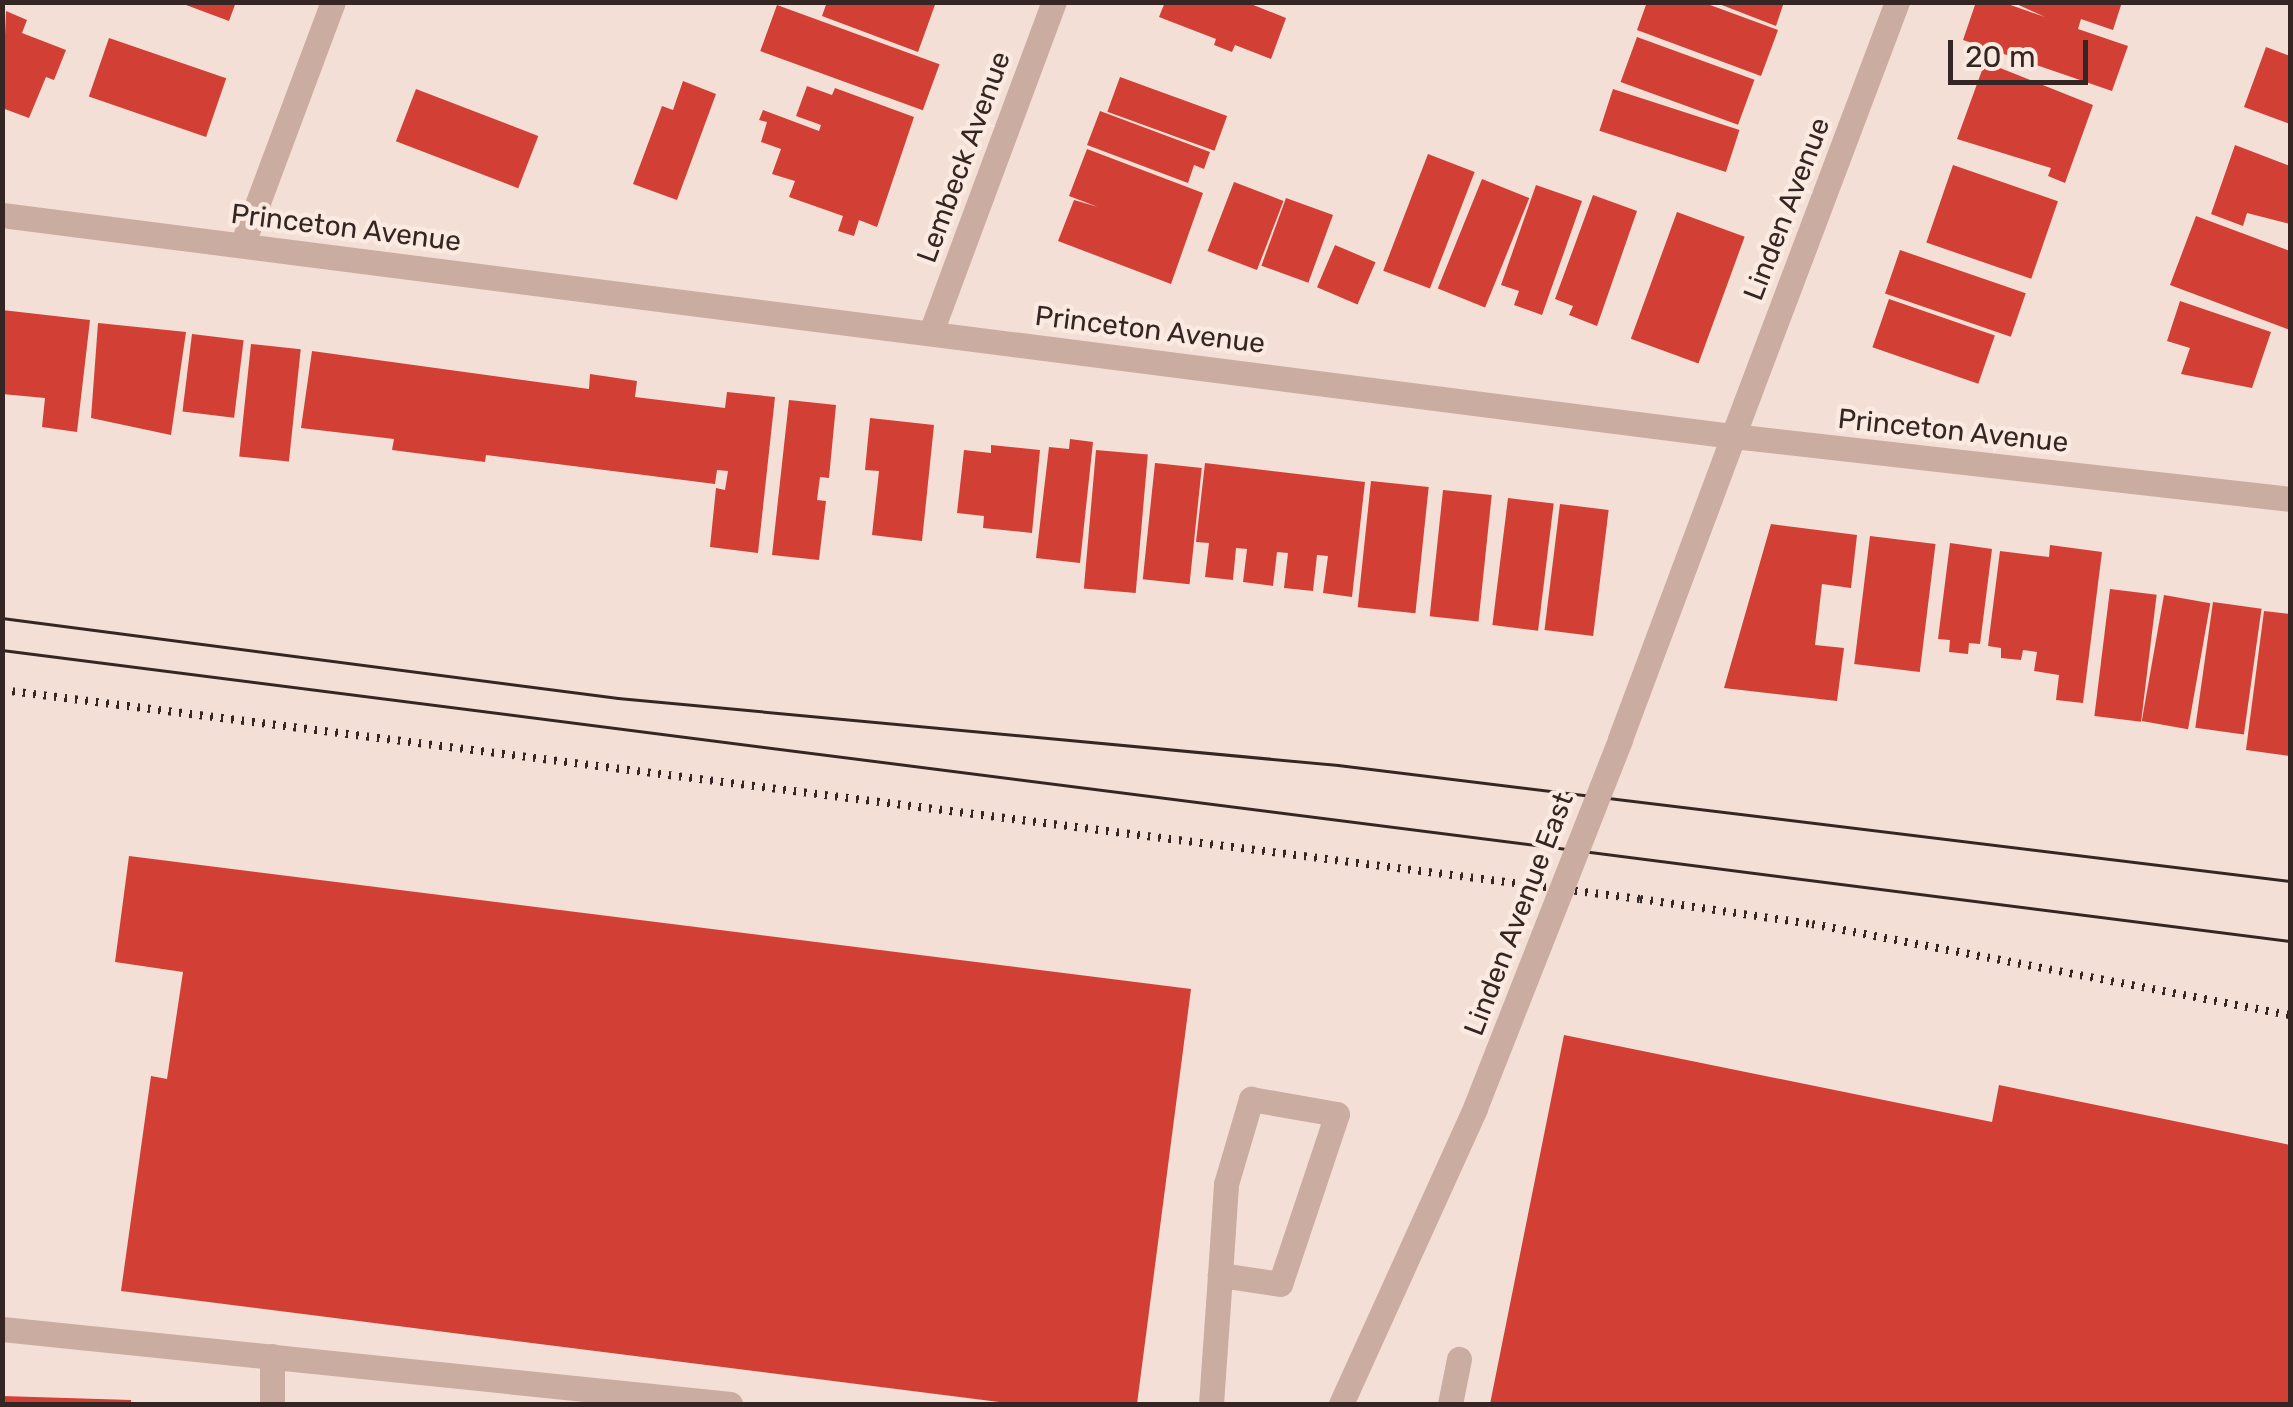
<!DOCTYPE html>
<html>
<head>
<meta charset="utf-8">
<style>
  body { margin:0 }
  #map { position:relative; width:2293px; height:1407px; overflow:hidden; background:#f3dfd5; font-family:Rubik,sans-serif }
  div>[style] { position:absolute }
  [style*='--x'] { left:calc(var(--x)*1px); top:calc(var(--y)*1px); width:calc(var(--w)*1px); rotate:calc(var(--a)*1deg) }
  .building>* { inset:0; background:#d23f34; transform-origin:0 0 }
  .service>* { height:25px; margin:-12.5px; padding:0 12.5px; transform-origin:12.5px; border-radius:12.5px; background:#cbaca0 }
  .minor>* { height:25px; margin:-12.5px; padding:0 12.5px; transform-origin:12.5px; border-radius:12.5px; background:#cbaca0 }
  .tertiary>* { height:25px; margin:-12.5px; padding:0 12.5px; transform-origin:12.5px; border-radius:12.5px; background:#cbaca0 }
  .tram>* { height:2.5px; margin:-1.25px; padding:0 1.25px; transform-origin:1.25px; border-radius:1.25px; background:#352624 }
  .rail>* { height:8px; margin-top:-4px; transform-origin:0; background:repeating-linear-gradient(90deg,#352624 0 2.5px,transparent 0 10.5px) }
  .tertiary-bridge>* { height:25px; margin:-12.5px; padding:0 12.5px; transform-origin:12.5px; border-radius:12.5px; background:#cbaca0 }
  span { translate:-50% -50%; white-space:nowrap; text-align:center; line-height:1.15; -webkit-text-stroke:9px #faeae1; paint-order:stroke }
  .street-label { font-size:28px; color:#352624 }
  .frame { position:absolute; inset:0; border:5px solid #352624; pointer-events:none }
  .scale { position:absolute; left:1948px; top:40px; width:140px; height:45px; box-sizing:border-box; border:5px solid #352624; border-top:0; padding-left:12px; font-size:30px; line-height:35px; white-space:nowrap; color:#352624; -webkit-text-stroke:8px #faeae1; paint-order:stroke }
</style>
</head>
<body>
<div id="map">
  <div class="building">
    <i style="clip-path:polygon(178px 2px,236px 2px,229px 21px)"></i>
    <i style="clip-path:polygon(827px 2px,936px 2px,918px 52px,822px 16px)"></i>
    <i style="clip-path:polygon(1165px 2px,1246px 2px,1286px 18px,1271px 59px,1235px 45px,1232px 52px,1214px 45px,1216px 39px,1159px 17px)"></i>
    <i style="clip-path:polygon(1647px 2px,1702px 2px,1778px 30px,1761px 76px,1637px 30px)"></i>
    <i style="clip-path:polygon(1714px 2px,1784px 2px,1776px 26px)"></i>
    <i style="clip-path:polygon(1976px 2px,2002px 2px,2045px 17px,2012px 2px,2122px 2px,2113px 30px,2081px 19px,2078px 29px,2128px 46px,2112px 91px,1963px 40px)"></i>
    <i style="left:777px;top:5px;width:173px;height:49px;rotate:20deg"></i>
    <i style="clip-path:polygon(6px 11px,27px 20px,22px 33px,66px 50px,54px 80px,46px 77px,29px 118px,2px 108px)"></i>
    <i style="left:1637px;top:37px;width:125px;height:48px;rotate:20deg"></i>
    <i style="left:109px;top:38px;width:124px;height:62px;rotate:19deg"></i>
    <i style="clip-path:polygon(2266px 47px,2290px 56px,2290px 124px,2244px 107px)"></i>
    <i style="clip-path:polygon(1985px 62px,2093px 105px,2065px 183px,2048px 176px,2051px 168px,1957px 139px)"></i>
    <i style="left:1120px;top:77px;width:114px;height:37px;rotate:20deg"></i>
    <i style="clip-path:polygon(683px 81px,716px 94px,677px 200px,633px 184px,662px 106px,673px 110px)"></i>
    <i style="clip-path:polygon(807px 86px,832px 95px,835px 88px,914px 117px,877px 227px,859px 220px,854px 236px,838px 231px,843px 216px,789px 197px,795px 181px,772px 174px,781px 149px,761px 142px,767px 122px,759px 120px,763px 110px,819px 131px,821px 125px,796px 116px)"></i>
    <i style="left:416px;top:89px;width:131px;height:56px;rotate:21deg"></i>
    <i style="left:1613px;top:89px;width:133px;height:44px;rotate:18deg"></i>
    <i style="clip-path:polygon(1100px 111px,1210px 152px,1204px 169px,1194px 165px,1188px 183px,1087px 145px)"></i>
    <i style="clip-path:polygon(2235px 145px,2290px 166px,2290px 224px,2247px 213px,2243px 226px,2211px 214px)"></i>
    <i style="clip-path:polygon(1087px 149px,1203px 193px,1171px 284px,1058px 241px,1074px 200px,1098px 207px,1069px 196px)"></i>
    <i style="left:1428px;top:154px;width:50px;height:125px;rotate:21deg"></i>
    <i style="left:1953px;top:165px;width:111px;height:82px;rotate:19deg"></i>
    <i style="left:1482px;top:179px;width:51px;height:118px;rotate:22deg"></i>
    <i style="left:1234px;top:182px;width:53px;height:74px;rotate:21deg"></i>
    <i style="clip-path:polygon(1536px 185px,1582px 201px,1542px 315px,1514px 305px,1519px 291px,1501px 285px)"></i>
    <i style="clip-path:polygon(1593px 195px,1637px 211px,1597px 326px,1569px 315px,1573px 306px,1555px 299px)"></i>
    <i style="left:1286px;top:198px;width:50px;height:72px;rotate:20deg"></i>
    <i style="left:1677px;top:212px;width:72px;height:135px;rotate:20deg"></i>
    <i style="clip-path:polygon(2196px 216px,2290px 251px,2290px 330px,2170px 285px)"></i>
    <i style="left:1335px;top:245px;width:44px;height:46px;rotate:23deg"></i>
    <i style="left:1900px;top:250px;width:133px;height:46px;rotate:19deg"></i>
    <i style="left:1889px;top:299px;width:112px;height:51px;rotate:19deg"></i>
    <i style="clip-path:polygon(2180px 301px,2271px 332px,2252px 388px,2181px 374px,2190px 348px,2167px 341px)"></i>
    <i style="clip-path:polygon(2px 310px,90px 320px,77px 432px,42px 427px,45px 398px,2px 394px)"></i>
    <i style="clip-path:polygon(98px 323px,186px 332px,171px 435px,91px 418px)"></i>
    <i style="left:192px;top:334px;width:52px;height:78px;rotate:7deg"></i>
    <i style="left:251px;top:344px;width:50px;height:113px;rotate:6deg"></i>
    <i style="clip-path:polygon(312px 351px,589px 389px,590px 374px,637px 381px,635px 397px,725px 408px,727px 392px,775px 397px,758px 553px,710px 547px,716px 488px,725px 490px,728px 471px,717px 470px,715px 484px,486px 455px,485px 462px,392px 450px,394px 439px,301px 428px)"></i>
    <i style="clip-path:polygon(789px 400px,836px 405px,829px 478px,820px 477px,817px 500px,826px 501px,819px 560px,772px 555px)"></i>
    <i style="clip-path:polygon(870px 418px,934px 425px,922px 541px,872px 535px,879px 471px,865px 470px)"></i>
    <i style="clip-path:polygon(1070px 439px,1093px 442px,1080px 563px,1036px 558px,1049px 447px,1069px 449px)"></i>
    <i style="clip-path:polygon(991px 445px,1040px 450px,1032px 533px,983px 528px,984px 516px,957px 513px,964px 450px,991px 453px)"></i>
    <i style="left:1096px;top:450px;width:52px;height:139px;rotate:5deg"></i>
    <i style="left:1155px;top:463px;width:47px;height:117px;rotate:6deg"></i>
    <i style="clip-path:polygon(1205px 463px,1365px 482px,1352px 597px,1323px 593px,1328px 556px,1317px 555px,1313px 591px,1284px 588px,1288px 553px,1277px 552px,1273px 586px,1243px 582px,1247px 549px,1236px 548px,1233px 580px,1205px 577px,1209px 543px,1196px 542px)"></i>
    <i style="left:1371px;top:481px;width:58px;height:127px;rotate:6deg"></i>
    <i style="left:1443px;top:490px;width:49px;height:127px;rotate:6deg"></i>
    <i style="left:1508px;top:498px;width:46px;height:128px;rotate:7deg"></i>
    <i style="left:1560px;top:504px;width:49px;height:127px;rotate:7deg"></i>
    <i style="clip-path:polygon(1771px 524px,1857px 535px,1851px 588px,1822px 584px,1815px 645px,1844px 648px,1837px 701px,1724px 688px)"></i>
    <i style="left:1870px;top:536px;width:66px;height:129px;rotate:7deg"></i>
    <i style="clip-path:polygon(1950px 543px,1992px 549px,1980px 644px,1969px 643px,1968px 654px,1949px 652px,1950px 640px,1938px 639px)"></i>
    <i style="clip-path:polygon(2050px 545px,2102px 552px,2083px 703px,2056px 700px,2059px 675px,2034px 671px,2037px 652px,2023px 650px,2021px 660px,2001px 658px,2001px 648px,1988px 646px,2000px 551px,2049px 557px)"></i>
    <i style="left:2110px;top:589px;width:47px;height:128px;rotate:7deg"></i>
    <i style="left:2164px;top:595px;width:47px;height:128px;rotate:10deg"></i>
    <i style="left:2213px;top:602px;width:49px;height:127px;rotate:8deg"></i>
    <i style="clip-path:polygon(2264px 611px,2290px 614px,2290px 756px,2246px 750px)"></i>
    <i style="clip-path:polygon(129px 856px,1191px 989px,1137px 1404px,1015px 1404px,121px 1291px,151px 1076px,167px 1079px,183px 972px,115px 962px)"></i>
    <i style="clip-path:polygon(1564px 1035px,1992px 1122px,1999px 1085px,2290px 1145px,2290px 1404px,1490px 1404px)"></i>
    <i style="clip-path:polygon(2px 1396px,131px 1400px,131px 1404px,2px 1404px)"></i>
  </div>
  <div class="service">
    <i style="--x:2;--y:1329;--w:732;--a:5.88"></i>
    <i style="--x:272;--y:1356;--w:48;--a:90"></i>
    <i style="--x:1211;--y:1404;--w:129;--a:-86"></i>
    <i style="--x:1220;--y:1275;--w:91;--a:-86.2"></i>
    <i style="--x:1226;--y:1184;--w:89;--a:-73.6"></i>
    <i style="--x:1251;--y:1099;--w:87;--a:9.9"></i>
    <i style="--x:1337;--y:1114;--w:179;--a:108.5"></i>
    <i style="--x:1280;--y:1284;--w:61;--a:-171.5"></i>
    <i style="--x:1450;--y:1404;--w:46;--a:-78.7"></i>
  </div>
  <div class="minor">
    <i style="--x:2;--y:215;--w:1745;--a:7.28"></i>
    <i style="--x:1733;--y:436;--w:464;--a:-69.3"></i>
    <i style="--x:242;--y:245;--w:259;--a:-69.5"></i>
    <i style="--x:931;--y:332;--w:352;--a:-69.6"></i>
  </div>
  <div class="tertiary">
    <i style="--x:1620;--y:739;--w:323;--a:-69.5"></i>
    <i style="--x:1733;--y:436;--w:561;--a:6.45"></i>
    <i style="--x:1341;--y:1404;--w:325;--a:-65.6"></i>
  </div>
  <div class="tram">
    <i style="--x:2;--y:618;--w:621;--a:7.4"></i>
    <i style="--x:618;--y:698;--w:723;--a:5.32"></i>
    <i style="--x:1338;--y:765;--w:959;--a:6.95"></i>
    <i style="--x:2;--y:650;--w:2306;--a:7.25"></i>
  </div>
  <div class="rail">
    <i style="--x:2;--y:690;--w:1651;--a:7.27"></i>
    <i style="--x:1640;--y:899;--w:174;--a:8.3"></i>
    <i style="--x:1812;--y:924;--w:487;--a:10.8"></i>
  </div>
  <div class="tertiary-bridge">
    <i style="--x:1475;--y:1108;--w:396;--a:-68.5"></i>
  </div>
  <div class="street-label">
    <span style="left:964px;top:157px;rotate:-70deg">Lembeck Avenue</span>
    <span style="left:1787px;top:209px;rotate:-69deg">Linden Avenue</span>
    <span style="left:346px;top:228px;rotate:7deg">Princeton Avenue</span>
    <span style="left:1150px;top:330px;rotate:7deg">Princeton Avenue</span>
    <span style="left:1953px;top:431px;rotate:6deg">Princeton Avenue</span>
    <span style="left:1519px;top:914px;rotate:-69deg">Linden Avenue East</span>
  </div>
  <div class="frame"></div>
  <div class="scale">20 m</div>
</div>
</body>
</html>
